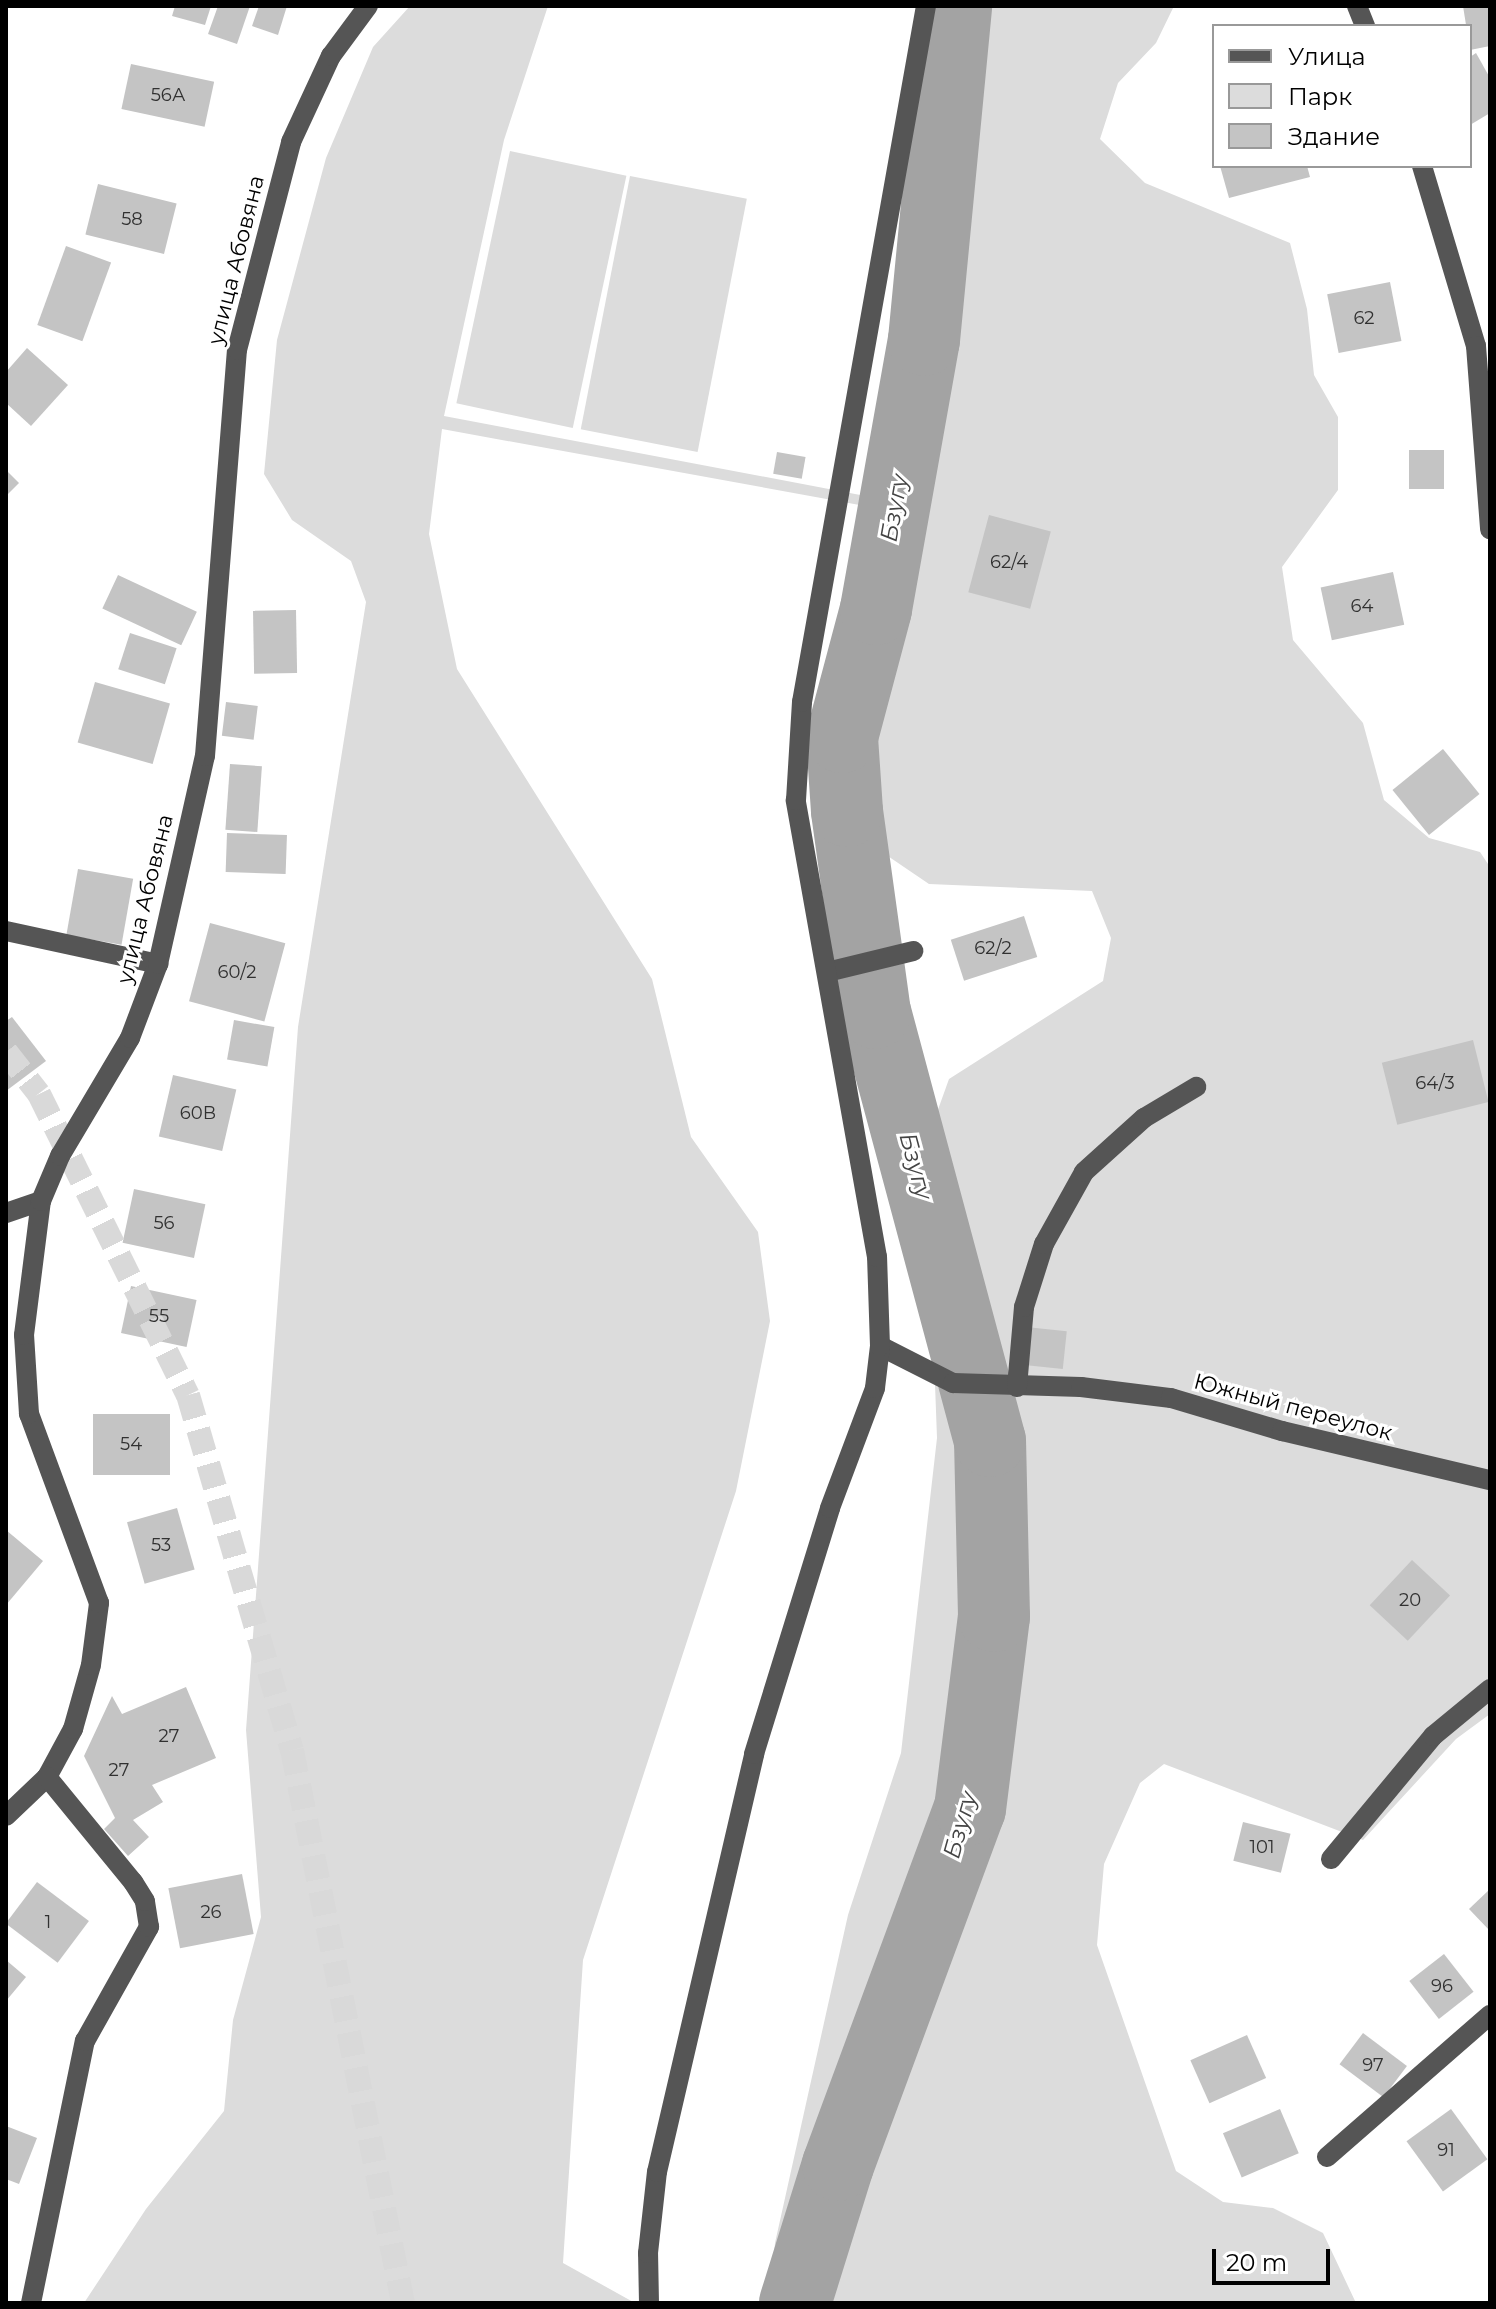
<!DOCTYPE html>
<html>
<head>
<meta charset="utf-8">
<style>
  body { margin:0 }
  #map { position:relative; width:1496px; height:2309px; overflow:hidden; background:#fff; font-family:Montserrat,sans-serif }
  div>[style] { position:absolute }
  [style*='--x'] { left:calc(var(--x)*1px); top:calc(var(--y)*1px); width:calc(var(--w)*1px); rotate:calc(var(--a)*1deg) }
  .green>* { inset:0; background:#dcdcdc; transform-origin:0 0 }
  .river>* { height:72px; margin:-36px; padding:0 36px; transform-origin:36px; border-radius:36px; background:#a3a3a3 }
  .building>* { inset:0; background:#c4c4c4; transform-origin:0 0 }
  .highway-tunnel>* { height:24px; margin-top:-12px; transform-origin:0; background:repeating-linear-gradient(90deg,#d9d9d9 0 24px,transparent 0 36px) }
  .minor>* { height:20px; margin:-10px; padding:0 10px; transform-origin:10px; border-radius:10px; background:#555 }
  span { translate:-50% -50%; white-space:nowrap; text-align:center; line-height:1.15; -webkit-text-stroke:6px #fff; paint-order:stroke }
  .number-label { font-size:18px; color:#313131 }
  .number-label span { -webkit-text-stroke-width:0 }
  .street-label { font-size:22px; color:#000 }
  .water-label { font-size:24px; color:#444; font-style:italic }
  .frame { position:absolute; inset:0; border:8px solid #000; pointer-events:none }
  .legend { position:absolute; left:1212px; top:24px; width:260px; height:144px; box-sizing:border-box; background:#fff; border:2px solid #999; margin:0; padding:10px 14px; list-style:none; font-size:24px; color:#000 }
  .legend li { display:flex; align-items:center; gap:16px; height:40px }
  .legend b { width:40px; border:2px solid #999 }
  .scale { position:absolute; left:1212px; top:2249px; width:118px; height:36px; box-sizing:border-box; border:4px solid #000; border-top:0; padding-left:10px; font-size:24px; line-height:28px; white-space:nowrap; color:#000; -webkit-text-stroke:6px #fff; paint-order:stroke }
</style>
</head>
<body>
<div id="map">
  <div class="green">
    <i style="clip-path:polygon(410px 6px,548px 6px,504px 140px,444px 416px,876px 498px,922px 212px,933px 62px,943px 6px,1174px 6px,1156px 43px,1118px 83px,1100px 139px,1145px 183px,1290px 243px,1307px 309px,1314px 375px,1338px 417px,1338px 490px,1282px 567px,1293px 640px,1363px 723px,1384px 800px,1429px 838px,1480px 852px,1490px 867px,1490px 1714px,1456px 1739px,1363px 1840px,1164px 1764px,1140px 1783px,1104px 1864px,1097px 1945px,1176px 2171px,1223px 2202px,1273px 2208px,1323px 2233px,1356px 2303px,770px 2303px,775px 2243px,848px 1915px,901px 1753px,937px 1438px,926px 1143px,949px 1079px,1103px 981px,1111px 938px,1092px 891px,929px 884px,876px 848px,851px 762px,876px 508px,442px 429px,429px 534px,457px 669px,652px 979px,691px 1137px,758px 1232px,770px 1321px,736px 1491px,583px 1960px,563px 2263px,635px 2303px,84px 2303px,146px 2209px,224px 2111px,233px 2020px,261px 1917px,246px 1730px,298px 1027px,366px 602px,351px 561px,292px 520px,264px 474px,277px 340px,326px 158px,373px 47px)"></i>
    <i style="left:510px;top:151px;width:119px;height:258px;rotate:12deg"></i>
    <i style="left:630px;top:176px;width:119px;height:258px;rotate:11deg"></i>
  </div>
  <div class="river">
    <i style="--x:795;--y:2303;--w:145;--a:-72.7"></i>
    <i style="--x:838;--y:2165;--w:380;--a:-69.7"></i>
    <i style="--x:970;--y:1809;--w:194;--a:-82.9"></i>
    <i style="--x:994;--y:1616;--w:175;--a:-91.3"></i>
    <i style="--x:990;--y:1441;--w:443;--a:-105"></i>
    <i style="--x:875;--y:1013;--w:204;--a:-97.9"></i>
    <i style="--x:847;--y:811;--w:74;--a:-93.9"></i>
    <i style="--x:842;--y:737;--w:132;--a:-75.1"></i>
    <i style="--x:876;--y:609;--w:273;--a:-79.9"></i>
    <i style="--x:924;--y:340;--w:336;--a:-84.5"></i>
  </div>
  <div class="building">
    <i style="clip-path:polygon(175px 6px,211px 6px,205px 25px,172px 16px)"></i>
    <i style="clip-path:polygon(218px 6px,250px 6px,237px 44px,208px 34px)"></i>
    <i style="clip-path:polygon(259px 6px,287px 6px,278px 35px,252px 26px)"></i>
    <i style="clip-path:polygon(1463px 6px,1490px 6px,1490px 46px,1470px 50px)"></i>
    <i style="clip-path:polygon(1476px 53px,1490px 78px,1490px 113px,1470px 125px,1470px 57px)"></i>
    <i style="left:131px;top:64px;width:85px;height:46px;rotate:12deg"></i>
    <i style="clip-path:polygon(1220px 166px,1307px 166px,1310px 177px,1229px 198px)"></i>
    <i style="left:98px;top:184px;width:81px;height:52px;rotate:14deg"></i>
    <i style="left:66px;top:246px;width:48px;height:84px;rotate:20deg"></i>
    <i style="left:1390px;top:282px;width:60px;height:64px;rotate:79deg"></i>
    <i style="clip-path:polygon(27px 348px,68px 385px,31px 426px,6px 403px,6px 372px)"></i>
    <i style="left:1409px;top:450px;width:35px;height:39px"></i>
    <i style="left:777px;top:452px;width:29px;height:22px;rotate:10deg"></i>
    <i style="clip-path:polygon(6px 470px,19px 483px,6px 496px)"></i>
    <i style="left:989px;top:515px;width:64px;height:80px;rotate:15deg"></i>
    <i style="left:1393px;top:572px;width:54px;height:74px;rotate:78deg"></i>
    <i style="left:118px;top:575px;width:87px;height:37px;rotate:25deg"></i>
    <i style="left:296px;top:610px;width:63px;height:43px;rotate:89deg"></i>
    <i style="left:130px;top:633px;width:49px;height:38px;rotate:18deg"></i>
    <i style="left:95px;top:682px;width:78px;height:63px;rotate:16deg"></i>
    <i style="left:226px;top:702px;width:32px;height:34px;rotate:7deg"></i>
    <i style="left:1443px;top:749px;width:58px;height:65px;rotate:51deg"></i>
    <i style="left:230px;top:764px;width:32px;height:66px;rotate:4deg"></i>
    <i style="left:227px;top:833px;width:60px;height:39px;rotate:2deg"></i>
    <i style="left:78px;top:869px;width:56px;height:67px;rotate:10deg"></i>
    <i style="left:1024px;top:916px;width:43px;height:77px;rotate:72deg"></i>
    <i style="left:210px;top:923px;width:78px;height:81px;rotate:15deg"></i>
    <i style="clip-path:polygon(12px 1017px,46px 1061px,6px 1091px,6px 1021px)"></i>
    <i style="left:234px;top:1020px;width:41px;height:40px;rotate:10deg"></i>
    <i style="left:1473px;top:1040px;width:64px;height:94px;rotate:76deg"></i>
    <i style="left:173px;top:1075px;width:65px;height:63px;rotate:13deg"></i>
    <i style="left:134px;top:1189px;width:73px;height:55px;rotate:12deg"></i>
    <i style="left:131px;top:1286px;width:67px;height:48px;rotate:12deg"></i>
    <i style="left:1026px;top:1327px;width:41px;height:38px;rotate:6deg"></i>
    <i style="left:93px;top:1414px;width:77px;height:61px"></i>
    <i style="left:177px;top:1508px;width:64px;height:52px;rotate:74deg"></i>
    <i style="clip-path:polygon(6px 1530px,43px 1561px,6px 1605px)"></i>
    <i style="left:1412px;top:1560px;width:52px;height:62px;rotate:43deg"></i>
    <i style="clip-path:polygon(186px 1687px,216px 1758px,152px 1785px,163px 1802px,133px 1820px,149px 1837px,128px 1856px,104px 1829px,115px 1818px,84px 1756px,112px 1696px,122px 1714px)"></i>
    <i style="left:1243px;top:1822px;width:49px;height:40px;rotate:14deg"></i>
    <i style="left:242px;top:1874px;width:61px;height:75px;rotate:79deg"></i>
    <i style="left:37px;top:1882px;width:65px;height:52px;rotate:37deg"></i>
    <i style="clip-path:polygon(1490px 1889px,1490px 1931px,1469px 1909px)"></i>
    <i style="left:1444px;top:1954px;width:48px;height:44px;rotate:52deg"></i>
    <i style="clip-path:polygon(6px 1960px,26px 1977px,6px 2001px)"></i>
    <i style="left:1363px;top:2033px;width:55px;height:39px;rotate:37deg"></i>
    <i style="left:1247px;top:2035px;width:47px;height:62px;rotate:66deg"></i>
    <i style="left:1280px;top:2109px;width:48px;height:62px;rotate:67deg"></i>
    <i style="left:1451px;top:2109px;width:62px;height:55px;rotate:54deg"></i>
    <i style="clip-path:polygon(6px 2126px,37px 2138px,19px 2184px,6px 2179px)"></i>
  </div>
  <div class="highway-tunnel">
    <i style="--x:6;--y:1052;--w:53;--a:51.8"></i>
    <i style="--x:39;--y:1094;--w:336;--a:63.7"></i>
    <i style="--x:188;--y:1395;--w:370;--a:73.7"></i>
    <i style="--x:292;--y:1750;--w:564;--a:78.65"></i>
  </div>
  <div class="minor">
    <i style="--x:1357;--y:6;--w:22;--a:68"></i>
    <i style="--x:1422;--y:166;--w:188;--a:73.3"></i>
    <i style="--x:1476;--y:346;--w:184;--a:85.6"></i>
    <i style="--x:6;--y:931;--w:156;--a:12.2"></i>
    <i style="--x:827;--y:972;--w:89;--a:-13.7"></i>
    <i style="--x:6;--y:1213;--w:37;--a:-19"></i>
    <i style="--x:880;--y:1346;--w:82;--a:26.9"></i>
    <i style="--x:953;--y:1383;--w:128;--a:1.8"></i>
    <i style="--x:1081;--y:1387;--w:91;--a:7"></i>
    <i style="--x:1171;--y:1398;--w:116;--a:16.6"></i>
    <i style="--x:1282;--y:1431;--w:214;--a:13.3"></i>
    <i style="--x:1017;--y:1387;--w:80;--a:-85"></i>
    <i style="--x:1024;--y:1307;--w:66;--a:-72.4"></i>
    <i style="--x:1044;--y:1244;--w:82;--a:-60.9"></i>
    <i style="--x:1084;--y:1172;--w:81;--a:-42"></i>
    <i style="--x:1144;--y:1118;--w:61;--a:-30.8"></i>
    <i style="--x:6;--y:1816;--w:57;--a:-43.6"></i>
    <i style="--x:47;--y:1777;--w:55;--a:-61.6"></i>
    <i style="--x:73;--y:1729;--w:66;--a:-74.3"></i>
    <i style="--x:91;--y:1665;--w:63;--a:-82.6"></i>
    <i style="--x:99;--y:1603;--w:202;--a:-110.3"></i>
    <i style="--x:29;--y:1414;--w:79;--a:-93.6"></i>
    <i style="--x:24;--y:1335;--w:135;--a:-82.8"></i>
    <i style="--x:41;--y:1201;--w:49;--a:-67.1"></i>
    <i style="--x:60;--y:1156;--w:137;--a:-59.3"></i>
    <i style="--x:130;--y:1038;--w:79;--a:-69.3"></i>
    <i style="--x:158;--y:964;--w:213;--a:-77.3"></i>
    <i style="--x:205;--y:756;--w:407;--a:-85.5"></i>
    <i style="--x:237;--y:350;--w:215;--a:-75.4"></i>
    <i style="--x:291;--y:142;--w:95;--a:-65.1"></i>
    <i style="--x:331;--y:56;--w:62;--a:-53.5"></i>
    <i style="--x:1331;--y:1859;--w:160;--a:-50.3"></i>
    <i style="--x:1433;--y:1736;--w:74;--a:-39.5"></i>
    <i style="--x:1327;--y:2157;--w:216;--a:-41.1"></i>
    <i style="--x:31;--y:2303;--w:268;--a:-78.4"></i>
    <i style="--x:85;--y:2041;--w:131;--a:-60.7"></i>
    <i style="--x:149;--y:1927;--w:26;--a:-99"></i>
    <i style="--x:145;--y:1901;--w:22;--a:-122"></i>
    <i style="--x:133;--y:1882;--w:136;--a:-129.3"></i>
    <i style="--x:649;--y:2303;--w:50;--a:-91.1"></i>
    <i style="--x:648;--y:2253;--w:81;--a:-83.7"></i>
    <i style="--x:657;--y:2172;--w:429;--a:-76.9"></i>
    <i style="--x:754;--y:1754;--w:257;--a:-72.8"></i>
    <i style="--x:830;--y:1508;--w:128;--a:-69.4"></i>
    <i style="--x:875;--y:1388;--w:42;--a:-83.2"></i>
    <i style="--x:880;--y:1346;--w:89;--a:-91.9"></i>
    <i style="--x:877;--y:1257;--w:464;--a:-100.1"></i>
    <i style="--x:796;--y:800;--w:98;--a:-86.5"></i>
    <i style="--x:802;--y:702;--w:707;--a:-79.9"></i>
  </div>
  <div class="number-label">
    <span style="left:168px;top:95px">56А</span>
    <span style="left:132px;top:219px">58</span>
    <span style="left:1364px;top:318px">62</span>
    <span style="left:1009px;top:562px">62/4</span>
    <span style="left:1362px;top:606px">64</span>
    <span style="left:993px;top:948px">62/2</span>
    <span style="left:237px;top:972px">60/2</span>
    <span style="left:1435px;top:1083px">64/3</span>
    <span style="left:198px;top:1113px">60В</span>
    <span style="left:164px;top:1223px">56</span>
    <span style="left:159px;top:1316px">55</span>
    <span style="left:131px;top:1444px">54</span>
    <span style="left:161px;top:1545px">53</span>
    <span style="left:1410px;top:1600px">20</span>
    <span style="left:169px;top:1736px">27</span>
    <span style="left:119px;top:1770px">27</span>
    <span style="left:1262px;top:1847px">101</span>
    <span style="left:211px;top:1912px">26</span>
    <span style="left:48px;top:1922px">1</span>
    <span style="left:1442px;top:1986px">96</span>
    <span style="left:1373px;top:2065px">97</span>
    <span style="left:1446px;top:2150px">91</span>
  </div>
  <div class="street-label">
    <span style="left:236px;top:260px;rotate:-76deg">улица Абовяна</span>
    <span style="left:145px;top:899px;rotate:-76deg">улица Абовяна</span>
    <span style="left:1293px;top:1407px;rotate:15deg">Южный переулок</span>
  </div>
  <div class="water-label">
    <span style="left:894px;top:508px;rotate:-80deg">Бзугу</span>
    <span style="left:916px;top:1166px;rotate:75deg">Бзугу</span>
    <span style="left:960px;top:1825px;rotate:-74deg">Бзугу</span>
  </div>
  <div class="frame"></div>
  <ul class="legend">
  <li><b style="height:10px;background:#555"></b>Улица</li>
  <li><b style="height:22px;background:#dcdcdc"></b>Парк</li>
  <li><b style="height:22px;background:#c4c4c4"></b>Здание</li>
  </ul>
  <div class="scale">20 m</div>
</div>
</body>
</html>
